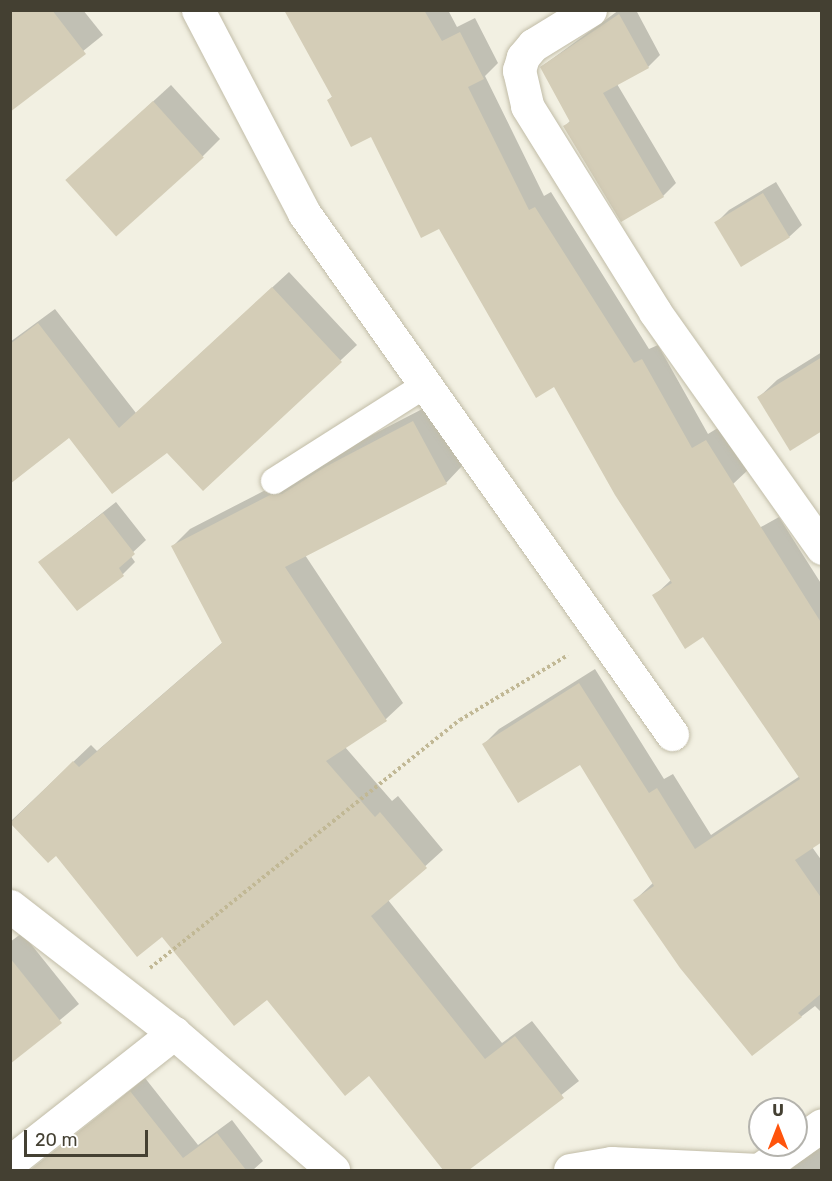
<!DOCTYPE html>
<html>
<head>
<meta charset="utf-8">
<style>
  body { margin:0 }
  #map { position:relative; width:832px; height:1181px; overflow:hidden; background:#f2f0e2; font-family:Rubik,sans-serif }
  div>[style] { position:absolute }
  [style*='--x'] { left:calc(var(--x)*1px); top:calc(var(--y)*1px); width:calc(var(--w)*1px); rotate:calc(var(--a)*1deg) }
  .shadow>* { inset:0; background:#0003 }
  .building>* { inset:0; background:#d4cdb7; transform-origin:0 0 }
  .path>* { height:4px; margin-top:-2px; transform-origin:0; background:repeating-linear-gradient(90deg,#c1b895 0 3px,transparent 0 6px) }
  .roads { filter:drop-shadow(0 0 2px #c1bca7) drop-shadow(0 0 2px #c1bca7) }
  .service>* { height:26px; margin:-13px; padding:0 13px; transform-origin:13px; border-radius:13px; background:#fff }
  .minor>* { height:33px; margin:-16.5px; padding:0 16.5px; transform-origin:16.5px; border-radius:16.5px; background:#fff }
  span { translate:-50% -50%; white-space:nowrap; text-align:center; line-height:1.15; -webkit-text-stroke:4.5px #fff; paint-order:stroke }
  .frame { position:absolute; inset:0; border:12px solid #444032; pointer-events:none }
  .north { position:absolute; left:748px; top:1097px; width:60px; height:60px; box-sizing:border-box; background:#fff; border:2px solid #b4b3ad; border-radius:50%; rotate:0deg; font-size:16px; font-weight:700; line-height:24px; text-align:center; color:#444032 }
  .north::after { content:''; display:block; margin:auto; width:21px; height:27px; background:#ff540c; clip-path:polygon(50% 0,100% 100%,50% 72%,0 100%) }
  .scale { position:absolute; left:24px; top:1130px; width:124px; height:27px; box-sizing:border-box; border:3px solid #444032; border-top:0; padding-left:8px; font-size:18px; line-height:21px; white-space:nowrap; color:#444032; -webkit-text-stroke:4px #fff; paint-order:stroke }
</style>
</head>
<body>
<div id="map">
  <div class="shadow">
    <i style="clip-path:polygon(10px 10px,83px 10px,103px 35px,10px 110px)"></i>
    <i style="clip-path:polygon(286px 10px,448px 10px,457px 27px,475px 18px,498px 63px,485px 76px,544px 196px,551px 192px,649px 349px,658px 345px,708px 434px,721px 426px,749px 469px,733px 484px,718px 551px,779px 517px,822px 585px,822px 840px,812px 847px,822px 861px,822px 1013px,815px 1006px,752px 1054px,635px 900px,654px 882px,581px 763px,484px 744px,499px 729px,595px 669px,664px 779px,673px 774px,711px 835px,800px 776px,703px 635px,654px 596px,672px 579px,555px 385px,372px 135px,328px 100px,333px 96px)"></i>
    <i style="clip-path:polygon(619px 10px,636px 10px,660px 55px,648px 67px,617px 84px,676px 183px,663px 196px,622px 220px,565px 126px,571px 120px,541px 67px)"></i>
    <i style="clip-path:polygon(171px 85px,220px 139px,203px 156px,86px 163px)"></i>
    <i style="clip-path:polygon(776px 182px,802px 225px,789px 237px,716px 223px,729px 210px)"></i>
    <i style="clip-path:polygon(289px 272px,357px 345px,203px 489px,168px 451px,69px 436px,10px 483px,10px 342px,55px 309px,136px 413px)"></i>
    <i style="clip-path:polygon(822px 352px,822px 430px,759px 397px,777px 380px)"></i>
    <i style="clip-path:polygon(430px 405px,462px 466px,446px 483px,305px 555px,403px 703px,386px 719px,345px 747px,392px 801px,398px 796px,443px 850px,388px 900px,502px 1043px,532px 1021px,579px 1081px,466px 1170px,445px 1170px,369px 1074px,268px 998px,162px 935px,56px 854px,48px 861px,11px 821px,91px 745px,97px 751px,223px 642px,173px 546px,190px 529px)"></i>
    <i style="clip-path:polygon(116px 502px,146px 540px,130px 555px,135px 562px,123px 574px,40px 562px)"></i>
    <i style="clip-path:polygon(22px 933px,79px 1004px,10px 1062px,10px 942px)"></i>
    <i style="clip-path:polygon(145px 1078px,198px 1145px,232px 1120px,263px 1161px,253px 1170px,54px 1170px,46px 1160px)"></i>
    <i style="clip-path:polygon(822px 1145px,822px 1170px,790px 1170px,801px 1160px)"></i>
  </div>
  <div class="building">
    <i style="clip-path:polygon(10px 10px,52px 10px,86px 54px,10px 112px)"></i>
    <i style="clip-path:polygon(284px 10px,424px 10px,442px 41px,460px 32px,484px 79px,468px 87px,529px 210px,535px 207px,634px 363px,642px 359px,692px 448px,706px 440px,822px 624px,822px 842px,795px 860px,822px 899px,822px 993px,798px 1013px,802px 1017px,752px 1056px,680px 968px,633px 900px,654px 886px,580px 765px,518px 803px,482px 744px,579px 683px,649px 793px,657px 788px,695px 849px,800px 779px,703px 637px,685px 649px,652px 595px,672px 583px,615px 495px,554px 387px,536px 398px,439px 229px,421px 238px,371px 137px,351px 147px,327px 100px,332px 97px)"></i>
    <i style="clip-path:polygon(619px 14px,649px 68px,603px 93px,664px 197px,621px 222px,563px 126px,570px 122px,540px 67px)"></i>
    <i style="left:153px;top:101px;width:76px;height:118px;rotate:48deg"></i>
    <i style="left:763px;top:193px;width:52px;height:57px;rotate:59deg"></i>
    <i style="clip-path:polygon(272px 287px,342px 362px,203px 491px,167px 453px,112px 494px,69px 438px,10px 484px,10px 344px,38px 323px,119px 428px)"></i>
    <i style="clip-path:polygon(822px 357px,822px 431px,790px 451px,757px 397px)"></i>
    <i style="clip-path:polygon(413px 421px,447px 484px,285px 567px,387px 721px,326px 761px,375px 817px,380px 812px,427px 868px,371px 916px,485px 1059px,515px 1036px,564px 1098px,469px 1170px,443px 1170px,369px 1076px,345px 1096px,267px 1000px,234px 1026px,162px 937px,137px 957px,56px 856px,48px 863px,10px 823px,73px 761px,79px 767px,222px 643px,171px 546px,270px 495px,282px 494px,325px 467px)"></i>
    <i style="clip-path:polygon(103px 513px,135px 554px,119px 568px,124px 576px,77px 611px,38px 562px)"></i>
    <i style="clip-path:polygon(10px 958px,62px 1023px,10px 1064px)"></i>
    <i style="clip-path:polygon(130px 1091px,183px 1158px,217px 1133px,246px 1170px,30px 1170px)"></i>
  </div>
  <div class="path">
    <i style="--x:150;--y:968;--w:397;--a:-38.7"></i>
    <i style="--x:460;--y:720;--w:126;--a:-31"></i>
  </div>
  <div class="roads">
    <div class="service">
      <i style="--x:274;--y:481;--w:181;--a:-32.4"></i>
    </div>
    <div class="minor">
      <i style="--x:198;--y:10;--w:229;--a:62.4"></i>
      <i style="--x:304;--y:213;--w:638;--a:54.77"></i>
      <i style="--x:590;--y:10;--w:67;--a:148.4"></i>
      <i style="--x:533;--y:45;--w:16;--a:130"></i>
      <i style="--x:523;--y:57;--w:14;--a:107"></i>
      <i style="--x:519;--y:70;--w:37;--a:77"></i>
      <i style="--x:527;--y:106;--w:243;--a:58.1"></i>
      <i style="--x:655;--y:312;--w:289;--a:54.7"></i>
      <i style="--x:10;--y:906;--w:207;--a:37.8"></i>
      <i style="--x:174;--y:1033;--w:210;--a:40.7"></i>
      <i style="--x:10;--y:1162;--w:209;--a:-38.2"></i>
      <i style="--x:570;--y:1170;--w:42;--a:-9.7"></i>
      <i style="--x:611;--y:1163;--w:148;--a:2.7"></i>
      <i style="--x:759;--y:1170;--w:77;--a:-35.5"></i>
    </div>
  </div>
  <div class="frame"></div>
  <div class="north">U</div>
  <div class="scale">20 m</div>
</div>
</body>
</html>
